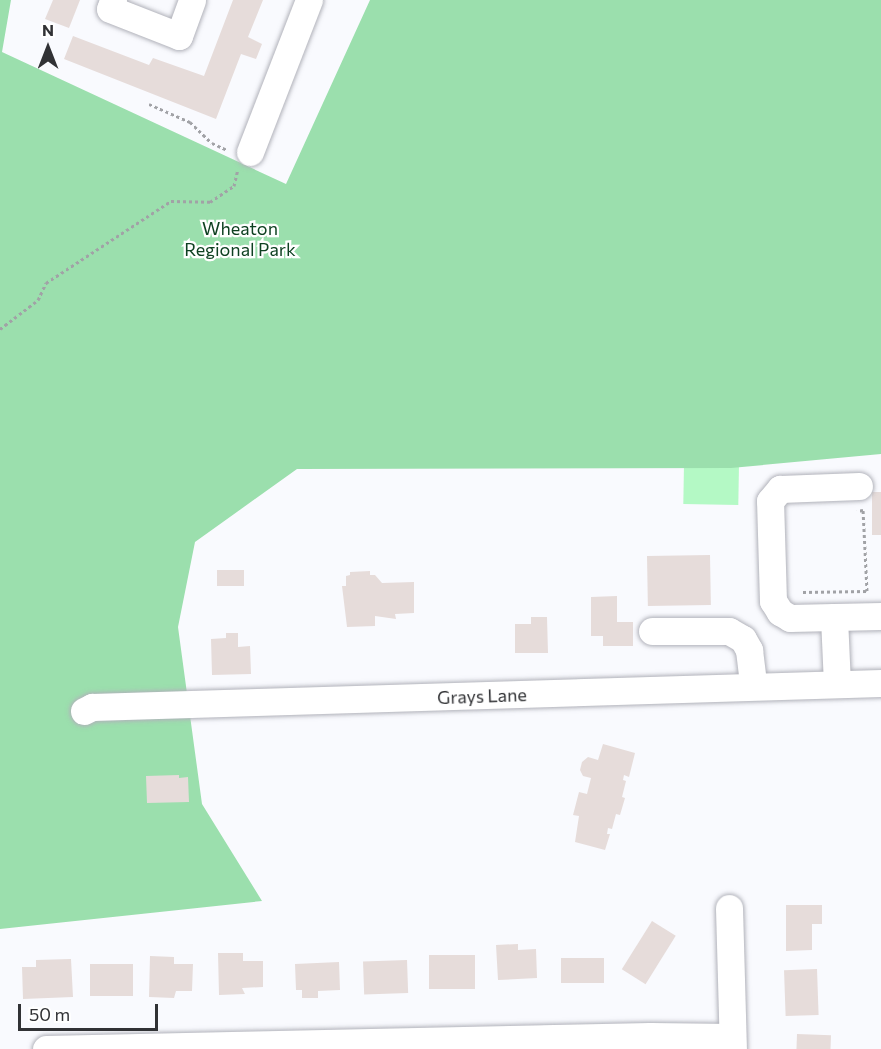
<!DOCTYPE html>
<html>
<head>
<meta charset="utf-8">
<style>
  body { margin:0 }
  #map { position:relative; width:881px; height:1049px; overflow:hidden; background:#f9fafe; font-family:Commissioner,sans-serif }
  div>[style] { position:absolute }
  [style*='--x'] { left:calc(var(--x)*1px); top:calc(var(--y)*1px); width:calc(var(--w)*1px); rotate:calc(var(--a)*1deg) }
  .green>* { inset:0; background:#b4f9c5; transform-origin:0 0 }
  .forest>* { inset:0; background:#9bdfad }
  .building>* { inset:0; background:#e6dcda; transform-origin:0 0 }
  .path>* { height:3px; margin-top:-1.5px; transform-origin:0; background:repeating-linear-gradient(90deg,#a1a2a6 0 3px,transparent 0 6px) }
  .roads { filter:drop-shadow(0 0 2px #b1b2ba) drop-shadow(0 0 2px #b1b2ba) }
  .minor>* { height:27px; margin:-13.5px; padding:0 13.5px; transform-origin:13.5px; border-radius:13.5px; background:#fff }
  span { translate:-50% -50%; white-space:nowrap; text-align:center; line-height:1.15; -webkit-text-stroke:4.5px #fff; paint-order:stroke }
  .park-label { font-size:18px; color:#0e4121 }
  .street-label { font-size:18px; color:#313235 }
  .north { position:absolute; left:18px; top:18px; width:60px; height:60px; -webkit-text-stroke:4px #fff; paint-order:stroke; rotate:0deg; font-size:16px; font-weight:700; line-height:24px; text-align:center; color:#313235 }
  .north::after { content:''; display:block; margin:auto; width:21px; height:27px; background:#313235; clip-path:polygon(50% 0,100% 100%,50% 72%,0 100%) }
  .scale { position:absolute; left:18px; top:1004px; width:140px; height:27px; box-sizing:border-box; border:3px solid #313235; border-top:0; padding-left:8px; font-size:18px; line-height:21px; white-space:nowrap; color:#313235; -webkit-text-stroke:4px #fff; paint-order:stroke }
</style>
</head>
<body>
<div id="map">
  <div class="green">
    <i style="left:684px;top:464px;width:55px;height:40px;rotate:1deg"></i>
  </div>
  <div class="forest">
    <i style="clip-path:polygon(0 0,11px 0,2px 52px,286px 184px,370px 0,881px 0,881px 454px,731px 468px,297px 469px,195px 542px,178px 627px,202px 804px,262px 901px,0 929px)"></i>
  </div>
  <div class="building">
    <i style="clip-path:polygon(53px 0,80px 0,69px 28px,45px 19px)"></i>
    <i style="clip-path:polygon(233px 0,263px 0,248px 37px,262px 44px,256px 59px,241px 54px,216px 119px,64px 59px,73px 36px,149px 65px,153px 58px,204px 76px)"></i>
    <i style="left:872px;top:492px;width:9px;height:43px"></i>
    <i style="left:710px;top:555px;width:50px;height:63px;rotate:89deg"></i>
    <i style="left:244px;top:570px;width:16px;height:27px;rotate:90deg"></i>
    <i style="clip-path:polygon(370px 571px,370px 575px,375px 575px,382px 583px,414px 582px,414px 613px,395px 614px,396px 619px,375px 616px,375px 626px,347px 627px,342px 586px,346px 586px,346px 576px,350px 575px,350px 572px)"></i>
    <i style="clip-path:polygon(617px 596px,617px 622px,633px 622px,633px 646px,603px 646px,603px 636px,591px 636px,591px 597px)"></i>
    <i style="clip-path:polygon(531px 617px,547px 617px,548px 653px,515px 653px,515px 624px,531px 624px)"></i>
    <i style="clip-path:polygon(226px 633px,238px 633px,238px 647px,250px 646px,251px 674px,212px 675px,211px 639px,226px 638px)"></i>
    <i style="clip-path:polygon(603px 744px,635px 753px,629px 777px,624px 775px,623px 780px,626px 781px,622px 797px,625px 798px,620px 815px,616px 814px,612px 829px,608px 828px,607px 834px,610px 834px,605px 850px,575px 842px,579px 816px,573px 815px,579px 792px,587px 794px,591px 778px,583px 776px,580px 770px,582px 762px,588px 757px,598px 760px)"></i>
    <i style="clip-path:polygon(179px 775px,179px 778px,188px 777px,189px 802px,147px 803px,146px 776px)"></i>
    <i style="clip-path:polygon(786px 905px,822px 905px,822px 924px,812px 924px,812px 950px,786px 951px)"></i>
    <i style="left:652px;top:921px;width:28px;height:57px;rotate:32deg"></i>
    <i style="clip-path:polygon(518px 944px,518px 950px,536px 949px,537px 978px,498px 980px,496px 945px)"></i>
    <i style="clip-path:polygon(218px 953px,243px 953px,243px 961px,263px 961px,263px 987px,242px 988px,245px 994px,219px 995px)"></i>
    <i style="left:429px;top:955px;width:46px;height:34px"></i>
    <i style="clip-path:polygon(150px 956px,174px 957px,174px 964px,193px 964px,192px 991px,176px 991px,174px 998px,149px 997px)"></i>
    <i style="left:604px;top:958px;width:25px;height:43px;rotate:90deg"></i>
    <i style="clip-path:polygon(71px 959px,73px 997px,23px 999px,22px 967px,36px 967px,36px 960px)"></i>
    <i style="left:407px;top:960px;width:33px;height:44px;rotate:88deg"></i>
    <i style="clip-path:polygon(339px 962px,340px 990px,318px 991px,318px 998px,302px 998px,302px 990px,296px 990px,295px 964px)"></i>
    <i style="left:133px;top:964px;width:32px;height:43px;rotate:90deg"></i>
    <i style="left:817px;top:969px;width:46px;height:33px;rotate:88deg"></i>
    <i style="left:797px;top:1034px;width:34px;height:15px;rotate:2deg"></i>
  </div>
  <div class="path">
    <i style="--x:149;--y:104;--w:45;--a:23.7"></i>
    <i style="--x:190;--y:122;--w:30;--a:44"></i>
    <i style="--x:212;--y:143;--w:17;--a:25"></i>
    <i style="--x:0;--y:329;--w:48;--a:-37.3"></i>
    <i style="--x:38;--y:300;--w:19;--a:-65"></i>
    <i style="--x:46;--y:283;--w:149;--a:-33.3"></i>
    <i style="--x:171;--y:201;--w:39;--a:1"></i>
    <i style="--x:210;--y:202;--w:29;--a:-34"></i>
    <i style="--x:234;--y:186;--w:17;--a:-77"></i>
    <i style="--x:803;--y:592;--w:64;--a:-0.9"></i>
    <i style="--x:867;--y:591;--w:81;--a:-92.8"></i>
    <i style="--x:863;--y:510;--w:6;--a:171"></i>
  </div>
  <div class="roads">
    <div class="minor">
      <i style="--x:113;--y:0;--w:9;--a:108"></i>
      <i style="--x:110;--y:9;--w:74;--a:21.4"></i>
      <i style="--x:179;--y:36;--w:38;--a:-70"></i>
      <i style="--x:250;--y:152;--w:163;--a:-68.8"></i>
      <i style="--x:834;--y:617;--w:47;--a:-1.2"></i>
      <i style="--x:652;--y:631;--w:77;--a:0"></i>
      <i style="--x:729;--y:631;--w:16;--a:30"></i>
      <i style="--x:743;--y:639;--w:13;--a:61"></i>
      <i style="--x:749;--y:650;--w:35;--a:83"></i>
      <i style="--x:837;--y:684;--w:67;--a:-92.6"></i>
      <i style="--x:834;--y:617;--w:44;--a:178.7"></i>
      <i style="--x:790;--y:618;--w:12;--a:-149"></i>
      <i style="--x:780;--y:612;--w:13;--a:-122"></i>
      <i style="--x:773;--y:601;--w:100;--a:-91.7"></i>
      <i style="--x:770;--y:501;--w:16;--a:-50"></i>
      <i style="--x:780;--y:489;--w:79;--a:-2.2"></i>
      <i style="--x:84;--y:711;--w:9;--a:-27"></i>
      <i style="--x:92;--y:707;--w:789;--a:-1.74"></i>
      <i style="--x:729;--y:908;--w:141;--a:88.4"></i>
      <i style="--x:46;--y:1049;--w:604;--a:-1.23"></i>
      <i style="--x:650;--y:1036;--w:82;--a:0.7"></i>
    </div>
  </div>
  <div class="park-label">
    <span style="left:240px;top:239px">Wheaton<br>Regional Park</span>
  </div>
  <div class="street-label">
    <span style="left:482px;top:696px;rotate:-2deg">Grays Lane</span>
  </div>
  <div class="north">N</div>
  <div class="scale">50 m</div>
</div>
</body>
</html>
